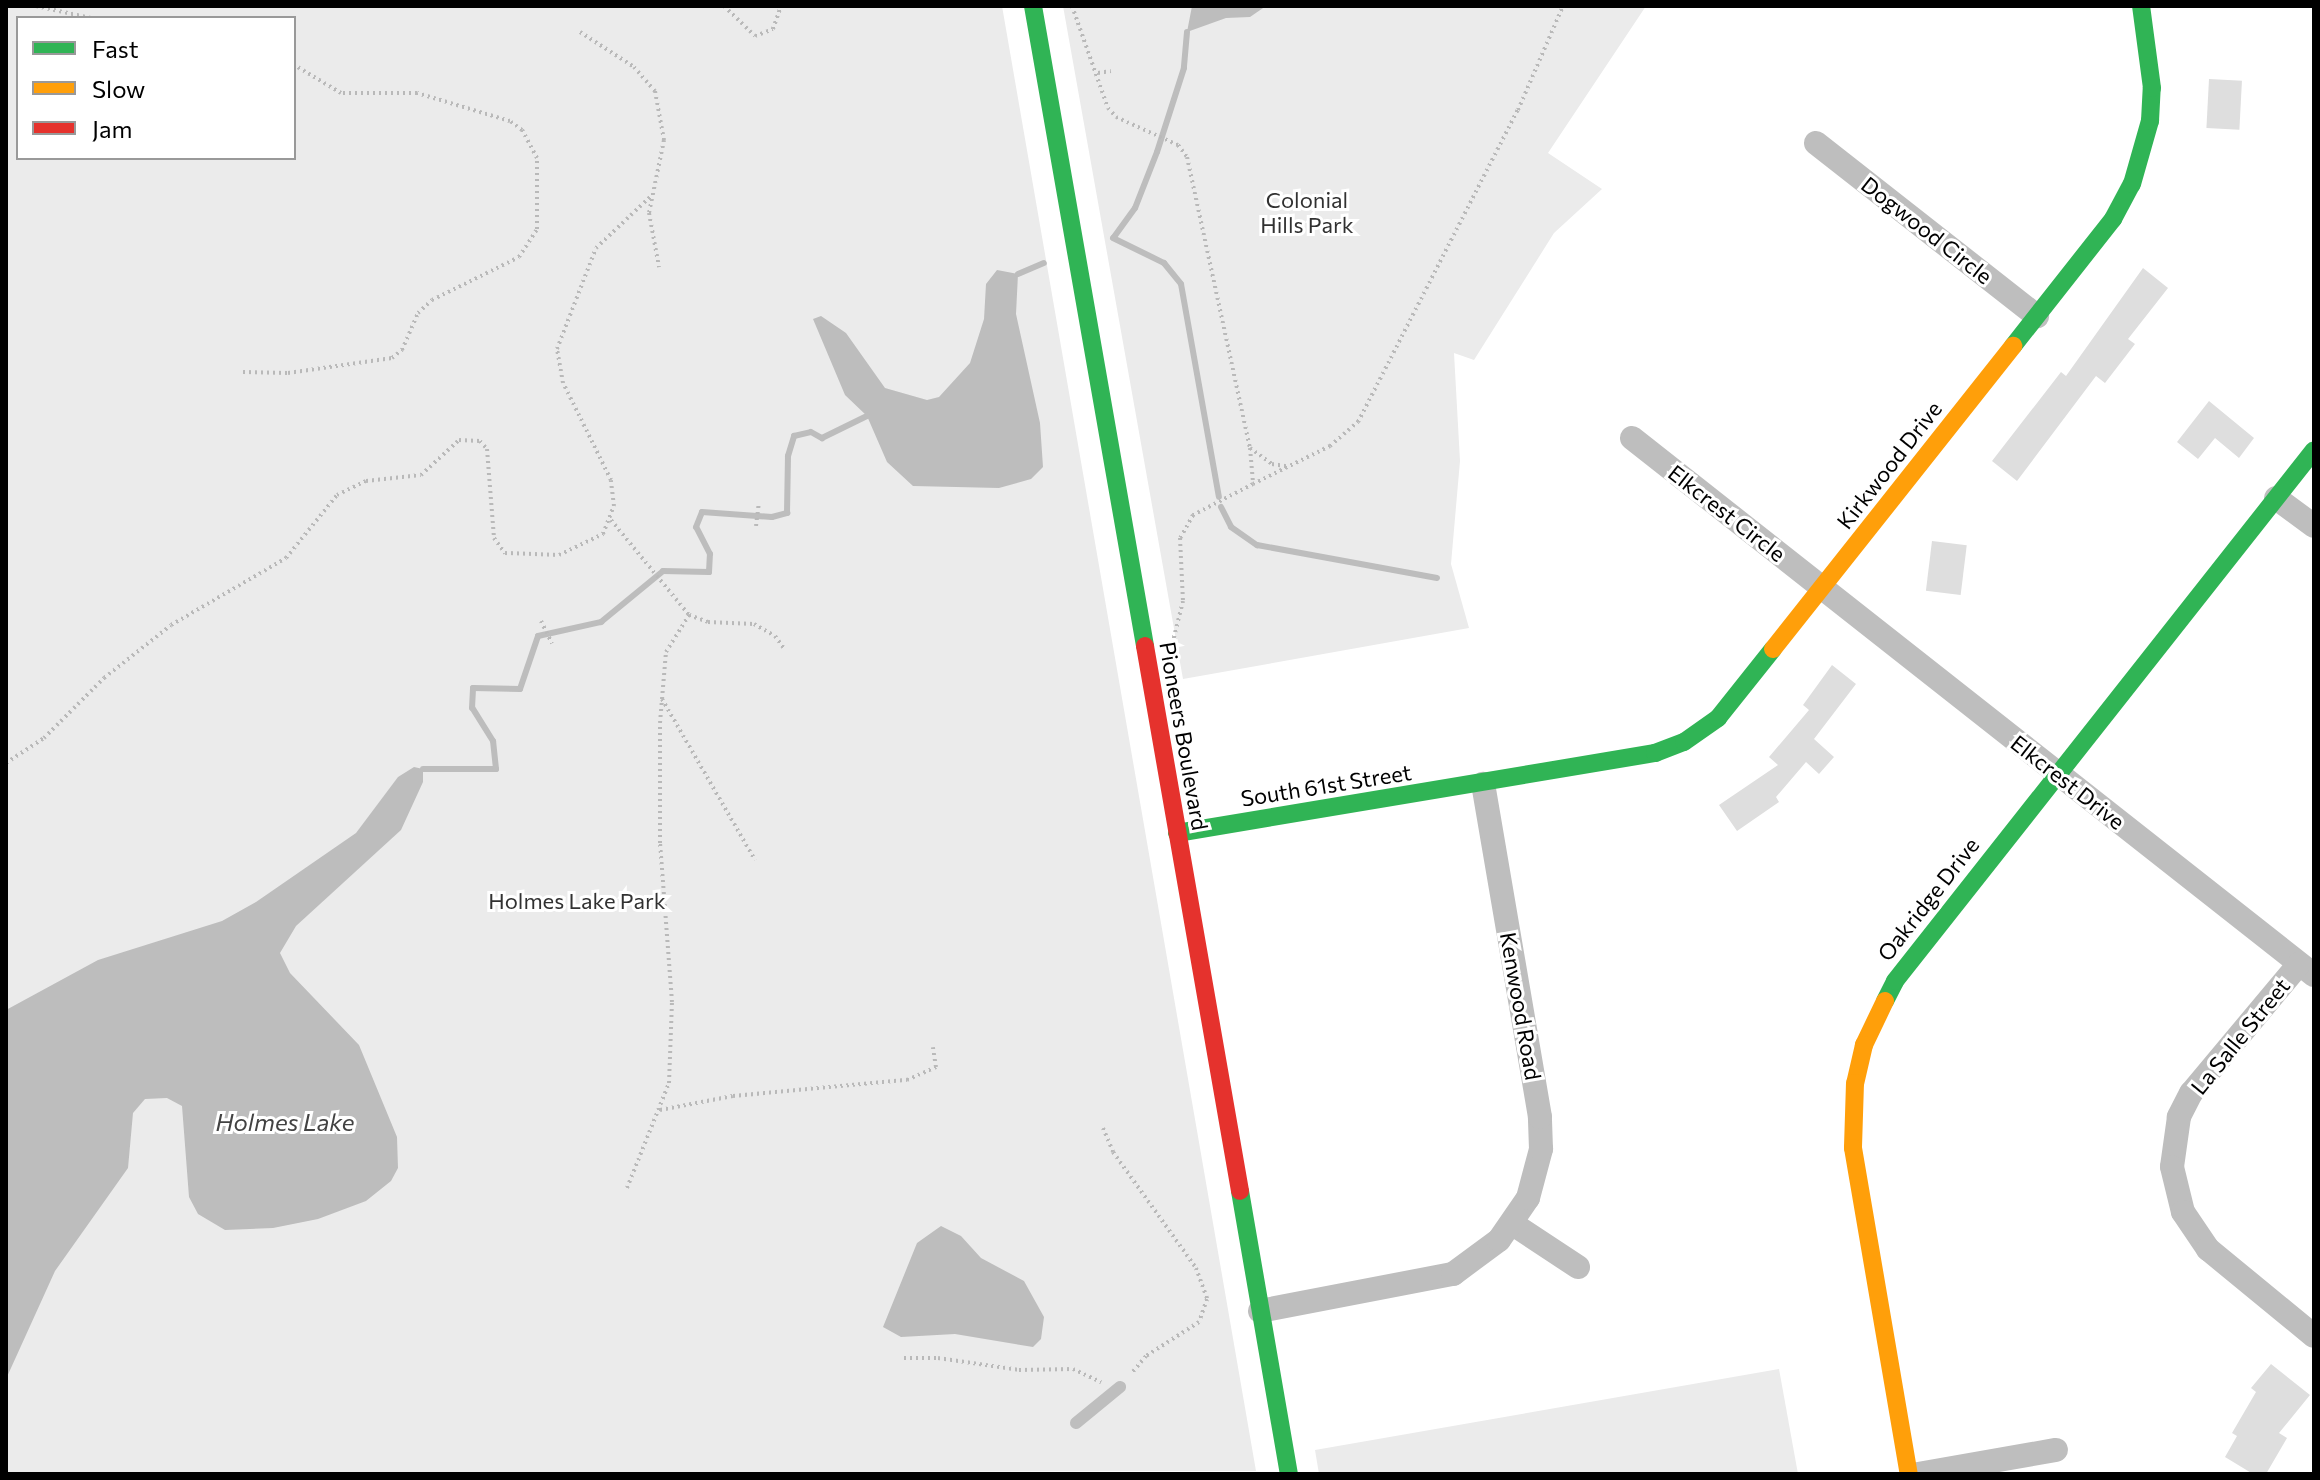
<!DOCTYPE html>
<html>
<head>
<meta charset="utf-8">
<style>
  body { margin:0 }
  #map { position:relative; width:2320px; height:1480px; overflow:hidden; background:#fff; font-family:Commissioner,sans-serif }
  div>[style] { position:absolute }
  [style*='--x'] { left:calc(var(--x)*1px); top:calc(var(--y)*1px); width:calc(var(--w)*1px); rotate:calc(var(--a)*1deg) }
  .green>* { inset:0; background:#ebebeb }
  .water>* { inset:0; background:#bdbdbd }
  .stream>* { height:6px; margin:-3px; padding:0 3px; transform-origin:3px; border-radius:3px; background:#bdbdbd }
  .building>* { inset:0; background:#dedede; transform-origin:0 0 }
  .path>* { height:4px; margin-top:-2px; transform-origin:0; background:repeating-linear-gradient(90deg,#b9b9b9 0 2px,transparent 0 6px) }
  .lane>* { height:12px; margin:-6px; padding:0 6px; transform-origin:6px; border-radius:6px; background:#bebebe }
  .street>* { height:24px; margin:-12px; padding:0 12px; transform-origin:12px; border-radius:12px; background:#bebebe }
  .fast>* { height:18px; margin:-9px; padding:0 9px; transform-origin:9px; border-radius:9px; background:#30b455 }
  .slow>* { height:18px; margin:-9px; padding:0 9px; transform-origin:9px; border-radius:9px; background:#ff9f0a }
  .jam>* { height:18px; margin:-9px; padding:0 9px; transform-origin:9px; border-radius:9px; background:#e5322d }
  span { translate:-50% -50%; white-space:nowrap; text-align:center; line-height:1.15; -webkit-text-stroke:6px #fff; paint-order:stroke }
  .park-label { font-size:22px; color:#313131 }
  .street-label { font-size:22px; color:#000 }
  .water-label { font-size:24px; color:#424242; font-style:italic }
  .frame { position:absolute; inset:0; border:8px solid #000; pointer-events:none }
  .legend { position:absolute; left:16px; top:16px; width:280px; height:144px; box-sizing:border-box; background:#fff; border:2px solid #999; margin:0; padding:10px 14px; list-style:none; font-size:24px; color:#000 }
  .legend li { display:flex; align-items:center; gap:16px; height:40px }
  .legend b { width:40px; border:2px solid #999 }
</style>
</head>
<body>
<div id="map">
  <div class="green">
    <i style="clip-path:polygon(evenodd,6px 6px,1002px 6px,1256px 1471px,6px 1474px,6px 6px,18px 18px,294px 18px,294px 158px,18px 158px,18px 18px)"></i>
    <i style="clip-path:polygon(1063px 6px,1646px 6px,1548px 153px,1602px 189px,1554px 233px,1474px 360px,1454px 353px,1460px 461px,1451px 564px,1469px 628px,1183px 679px)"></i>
    <i style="clip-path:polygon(1779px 1369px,1798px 1474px,1319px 1474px,1315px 1450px)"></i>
  </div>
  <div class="water">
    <i style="clip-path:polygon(1192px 6px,1266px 6px,1250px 17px,1226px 18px,1187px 32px)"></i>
    <i style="clip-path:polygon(997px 270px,1018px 274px,1016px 314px,1040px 423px,1043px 467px,1031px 479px,999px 488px,913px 486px,887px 462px,867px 416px,845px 395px,813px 319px,821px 316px,846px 333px,885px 388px,927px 400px,939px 397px,970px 363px,984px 319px,986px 284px)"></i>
    <i style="clip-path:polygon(414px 767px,423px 769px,423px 782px,401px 830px,296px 926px,280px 953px,290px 973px,359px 1045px,397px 1137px,398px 1168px,391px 1181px,366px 1201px,318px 1219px,273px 1228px,225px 1230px,198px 1214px,189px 1197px,182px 1106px,167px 1098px,145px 1099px,133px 1113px,128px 1168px,55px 1271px,6px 1379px,6px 1010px,98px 960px,222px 921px,256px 902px,356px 833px,398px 777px)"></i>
    <i style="clip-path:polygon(941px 1226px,961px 1236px,981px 1258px,1024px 1281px,1044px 1317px,1041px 1339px,1033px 1347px,955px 1334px,901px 1337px,883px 1327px,917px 1243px)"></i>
  </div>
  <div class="stream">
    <i style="--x:1187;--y:32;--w:36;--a:95"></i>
    <i style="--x:1184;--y:68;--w:88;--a:107.8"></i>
    <i style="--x:1157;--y:152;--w:60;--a:111.4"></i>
    <i style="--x:1135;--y:208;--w:37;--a:126"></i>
    <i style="--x:1113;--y:238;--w:57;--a:26.1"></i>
    <i style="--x:1164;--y:263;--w:27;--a:51"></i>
    <i style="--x:1181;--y:284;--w:216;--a:79.9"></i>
    <i style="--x:1018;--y:274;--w:28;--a:-23"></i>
    <i style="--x:1221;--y:507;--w:22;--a:63"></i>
    <i style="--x:1231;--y:527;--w:32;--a:35"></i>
    <i style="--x:1257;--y:545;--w:183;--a:10.4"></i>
    <i style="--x:423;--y:769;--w:73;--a:0"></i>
    <i style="--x:496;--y:769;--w:28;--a:-96"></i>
    <i style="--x:493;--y:741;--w:39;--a:-122"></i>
    <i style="--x:472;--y:708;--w:20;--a:-87"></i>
    <i style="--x:473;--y:688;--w:47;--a:1.2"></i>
    <i style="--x:520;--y:689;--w:56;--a:-71.2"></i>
    <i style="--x:538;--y:636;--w:65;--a:-12.5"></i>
    <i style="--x:601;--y:622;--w:80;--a:-39.4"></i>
    <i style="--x:663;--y:571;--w:46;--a:1.2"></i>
    <i style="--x:709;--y:572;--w:18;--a:-87"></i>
    <i style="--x:710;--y:554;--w:30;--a:-117"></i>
    <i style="--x:696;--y:527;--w:16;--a:-68"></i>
    <i style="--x:702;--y:512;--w:70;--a:4.1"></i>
    <i style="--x:772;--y:517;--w:16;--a:-15"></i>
    <i style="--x:787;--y:513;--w:57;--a:-89"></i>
    <i style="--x:788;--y:456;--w:21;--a:-73"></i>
    <i style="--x:794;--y:436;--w:17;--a:-13"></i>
    <i style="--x:811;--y:432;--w:13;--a:29"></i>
    <i style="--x:822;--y:438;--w:50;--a:-26.1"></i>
  </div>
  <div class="building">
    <i style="left:2209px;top:79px;width:33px;height:49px;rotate:3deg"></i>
    <i style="clip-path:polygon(2143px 268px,2168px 288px,2128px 339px,2135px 344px,2105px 383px,2096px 376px,2017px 481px,1992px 461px,2061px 372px,2066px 376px)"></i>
    <i style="clip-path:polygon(2209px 401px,2254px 438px,2239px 458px,2215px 438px,2198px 459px,2177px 442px)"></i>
    <i style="left:1932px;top:541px;width:35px;height:50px;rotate:7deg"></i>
    <i style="clip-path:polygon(1832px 665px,1856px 684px,1814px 739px,1834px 757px,1819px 774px,1806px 762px,1776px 797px,1779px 802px,1737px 831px,1719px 805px,1778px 765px,1769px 757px,1809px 710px,1803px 705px)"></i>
    <i style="clip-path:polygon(2271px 1364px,2310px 1395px,2279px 1433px,2287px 1438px,2266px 1474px,2253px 1474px,2225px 1457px,2237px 1436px,2232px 1433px,2256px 1392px,2251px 1388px)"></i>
  </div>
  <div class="path">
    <i style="--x:36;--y:6;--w:56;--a:12.3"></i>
    <i style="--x:724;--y:6;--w:43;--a:44.1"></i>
    <i style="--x:755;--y:36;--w:19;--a:-21"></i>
    <i style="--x:773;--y:29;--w:24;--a:-71"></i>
    <i style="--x:1072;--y:6;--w:108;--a:70.6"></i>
    <i style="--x:1108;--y:108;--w:12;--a:48"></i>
    <i style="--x:1116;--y:117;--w:68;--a:24.3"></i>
    <i style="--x:1178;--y:145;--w:15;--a:53"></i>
    <i style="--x:1187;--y:157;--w:298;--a:77.8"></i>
    <i style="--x:1250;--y:448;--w:36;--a:85"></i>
    <i style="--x:1253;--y:484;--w:68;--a:152.7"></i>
    <i style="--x:1193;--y:515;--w:26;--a:119"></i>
    <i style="--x:1180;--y:538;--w:63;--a:87.3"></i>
    <i style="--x:1183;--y:601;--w:41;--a:104"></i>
    <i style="--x:580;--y:32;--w:64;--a:32.9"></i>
    <i style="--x:634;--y:67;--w:32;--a:49"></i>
    <i style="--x:655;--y:91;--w:50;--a:79.6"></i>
    <i style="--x:664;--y:140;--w:75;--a:101.6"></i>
    <i style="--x:649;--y:213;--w:55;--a:79.5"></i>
    <i style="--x:1098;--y:73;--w:13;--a:-9"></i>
    <i style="--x:243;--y:372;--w:45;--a:1.3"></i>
    <i style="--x:288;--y:373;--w:105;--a:-8.2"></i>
    <i style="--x:392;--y:358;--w:13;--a:-39"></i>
    <i style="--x:402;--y:350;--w:40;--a:-66.6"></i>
    <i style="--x:418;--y:313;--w:19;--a:-43"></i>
    <i style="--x:432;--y:300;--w:97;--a:-26.3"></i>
    <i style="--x:519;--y:257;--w:33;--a:-57"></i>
    <i style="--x:537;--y:229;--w:71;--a:-90"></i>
    <i style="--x:537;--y:158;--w:32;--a:-118"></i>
    <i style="--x:522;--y:130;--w:15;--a:-143"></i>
    <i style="--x:510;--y:121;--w:97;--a:-163.2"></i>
    <i style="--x:417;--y:93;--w:76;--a:180"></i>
    <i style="--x:341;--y:93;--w:55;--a:-149.2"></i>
    <i style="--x:1250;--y:448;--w:27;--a:36"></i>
    <i style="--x:1272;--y:464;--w:18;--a:9"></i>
    <i style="--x:1253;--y:484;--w:86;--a:-26.3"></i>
    <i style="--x:1330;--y:446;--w:37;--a:-41"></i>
    <i style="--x:1358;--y:422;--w:351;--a:-62.9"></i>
    <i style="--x:1518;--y:110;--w:113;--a:-66.6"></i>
    <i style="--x:611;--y:520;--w:123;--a:50.6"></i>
    <i style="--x:689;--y:615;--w:20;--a:20"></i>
    <i style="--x:708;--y:622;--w:46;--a:2.5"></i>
    <i style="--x:754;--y:624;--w:24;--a:30"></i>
    <i style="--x:775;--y:636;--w:17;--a:54"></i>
    <i style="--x:756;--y:526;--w:24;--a:-83"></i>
    <i style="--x:541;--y:621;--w:25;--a:64"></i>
    <i style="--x:662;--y:699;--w:186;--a:60"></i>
    <i style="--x:6;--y:763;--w:45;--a:-33.3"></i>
    <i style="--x:44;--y:738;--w:85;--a:-45"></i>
    <i style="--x:104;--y:678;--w:85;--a:-38.3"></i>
    <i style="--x:171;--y:625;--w:133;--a:-30.2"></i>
    <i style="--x:286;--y:558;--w:81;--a:-51"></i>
    <i style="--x:337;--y:495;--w:32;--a:-26"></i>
    <i style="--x:366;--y:481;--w:55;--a:-6.2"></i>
    <i style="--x:421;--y:475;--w:52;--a:-42.6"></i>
    <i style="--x:459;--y:440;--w:21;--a:3"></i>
    <i style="--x:480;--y:441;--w:11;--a:49"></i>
    <i style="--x:487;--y:449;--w:89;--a:85.5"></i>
    <i style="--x:494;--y:538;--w:19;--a:54"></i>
    <i style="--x:505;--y:553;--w:54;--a:2.1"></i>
    <i style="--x:559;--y:555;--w:49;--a:-25.5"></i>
    <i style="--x:603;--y:534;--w:30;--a:-69"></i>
    <i style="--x:614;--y:506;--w:26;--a:-97"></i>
    <i style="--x:611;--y:480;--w:108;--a:-116.3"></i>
    <i style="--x:563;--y:383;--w:35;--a:-100"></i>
    <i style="--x:557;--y:349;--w:108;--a:-68.9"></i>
    <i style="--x:596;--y:248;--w:77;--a:-43.4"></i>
    <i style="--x:660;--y:1110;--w:74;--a:-10.9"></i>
    <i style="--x:733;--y:1096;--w:175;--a:-5.3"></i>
    <i style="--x:907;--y:1080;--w:32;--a:-24"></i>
    <i style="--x:936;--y:1067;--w:20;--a:-99"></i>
    <i style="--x:1103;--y:1128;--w:26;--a:67"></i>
    <i style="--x:1113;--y:1152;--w:143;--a:54.4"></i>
    <i style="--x:1196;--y:1268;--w:33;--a:70"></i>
    <i style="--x:1207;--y:1299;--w:24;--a:109"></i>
    <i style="--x:1199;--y:1322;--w:63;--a:147.3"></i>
    <i style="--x:1146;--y:1356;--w:23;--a:130"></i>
    <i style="--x:627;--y:1188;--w:113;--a:-68.2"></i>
    <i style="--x:669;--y:1083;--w:81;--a:-87.9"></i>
    <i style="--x:672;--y:1002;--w:159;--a:-94.3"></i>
    <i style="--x:660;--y:843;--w:120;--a:-90"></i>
    <i style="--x:660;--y:723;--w:71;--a:-85.2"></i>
    <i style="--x:666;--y:652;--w:44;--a:-58.1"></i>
    <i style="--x:904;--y:1358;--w:34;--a:0"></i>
    <i style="--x:938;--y:1358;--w:82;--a:8.4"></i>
    <i style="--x:1019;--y:1370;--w:54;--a:-1.1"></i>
    <i style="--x:1073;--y:1369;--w:31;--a:25"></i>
    <i style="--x:198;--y:1474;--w:1;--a:-45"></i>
  </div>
  <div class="lane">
    <i style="--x:1076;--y:1423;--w:57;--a:-39.3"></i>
  </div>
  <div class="street">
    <i style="--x:1816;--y:143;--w:281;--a:38.1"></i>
    <i style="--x:1632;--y:438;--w:868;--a:38.22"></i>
    <i style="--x:2276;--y:498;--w:47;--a:36.4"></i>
    <i style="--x:2299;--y:964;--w:168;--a:129.9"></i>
    <i style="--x:2191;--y:1093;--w:27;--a:117"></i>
    <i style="--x:2179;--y:1117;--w:50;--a:98"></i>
    <i style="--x:2172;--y:1167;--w:46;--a:76.3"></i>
    <i style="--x:2183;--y:1212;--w:45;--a:56"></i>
    <i style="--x:2208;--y:1249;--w:137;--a:39.4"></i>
    <i style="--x:1513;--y:1224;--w:78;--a:33.5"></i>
    <i style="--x:1260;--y:1311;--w:197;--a:-10.9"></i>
    <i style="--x:1453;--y:1274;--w:57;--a:-36.5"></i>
    <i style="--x:1499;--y:1240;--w:51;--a:-55.4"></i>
    <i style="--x:1528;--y:1198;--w:51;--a:-75.1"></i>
    <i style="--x:1541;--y:1149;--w:32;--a:-92"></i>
    <i style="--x:1540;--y:1117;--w:338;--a:-99.7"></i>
    <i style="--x:1918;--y:1474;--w:140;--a:-9.9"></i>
  </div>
  <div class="fast">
    <i style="--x:1033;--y:6;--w:650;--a:80.07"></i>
    <i style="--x:2013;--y:346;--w:162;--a:-51.8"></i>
    <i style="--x:2113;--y:219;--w:40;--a:-62"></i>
    <i style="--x:2132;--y:184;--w:66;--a:-74.1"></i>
    <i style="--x:2150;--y:121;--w:33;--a:-87"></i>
    <i style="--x:2152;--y:88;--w:83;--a:-97.6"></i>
    <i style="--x:1177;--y:833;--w:485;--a:-9.5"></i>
    <i style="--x:1655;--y:753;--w:31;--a:-21"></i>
    <i style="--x:1684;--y:742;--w:42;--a:-35.2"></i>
    <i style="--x:1718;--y:718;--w:88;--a:-51.4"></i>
    <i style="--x:1885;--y:1001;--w:22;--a:-63"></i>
    <i style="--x:1895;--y:981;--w:676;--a:-51.72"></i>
    <i style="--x:1240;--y:1191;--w:287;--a:80.2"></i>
  </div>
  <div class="slow">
    <i style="--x:1773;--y:649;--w:387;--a:-51.6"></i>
    <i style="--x:1885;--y:1001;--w:49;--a:115.5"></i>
    <i style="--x:1864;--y:1045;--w:39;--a:103"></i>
    <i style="--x:1855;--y:1083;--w:65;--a:91.8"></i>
    <i style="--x:1853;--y:1148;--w:331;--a:80.3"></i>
  </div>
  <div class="jam">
    <i style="--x:1145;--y:646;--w:553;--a:80.11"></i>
  </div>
  <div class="park-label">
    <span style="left:1307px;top:212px">Colonial<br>Hills Park</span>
    <span style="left:577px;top:901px">Holmes Lake Park</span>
  </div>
  <div class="street-label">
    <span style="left:1927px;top:230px;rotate:38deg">Dogwood Circle</span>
    <span style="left:1889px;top:465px;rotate:-52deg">Kirkwood Drive</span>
    <span style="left:1727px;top:513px;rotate:38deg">Elkcrest Circle</span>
    <span style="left:1184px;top:736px;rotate:80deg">Pioneers Boulevard</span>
    <span style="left:2068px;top:782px;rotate:38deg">Elkcrest Drive</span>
    <span style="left:1326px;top:785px;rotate:-9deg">South 61st Street</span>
    <span style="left:1928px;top:899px;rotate:-52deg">Oakridge Drive</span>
    <span style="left:1521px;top:1006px;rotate:80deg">Kenwood Road</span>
    <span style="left:2240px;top:1036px;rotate:-51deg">La Salle Street</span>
  </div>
  <div class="water-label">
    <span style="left:285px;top:1122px">Holmes Lake</span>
  </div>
  <div class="frame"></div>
  <ul class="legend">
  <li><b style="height:10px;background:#30b455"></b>Fast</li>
  <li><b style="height:10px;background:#ff9f0a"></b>Slow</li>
  <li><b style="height:10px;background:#e5322d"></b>Jam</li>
  </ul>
</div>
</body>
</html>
